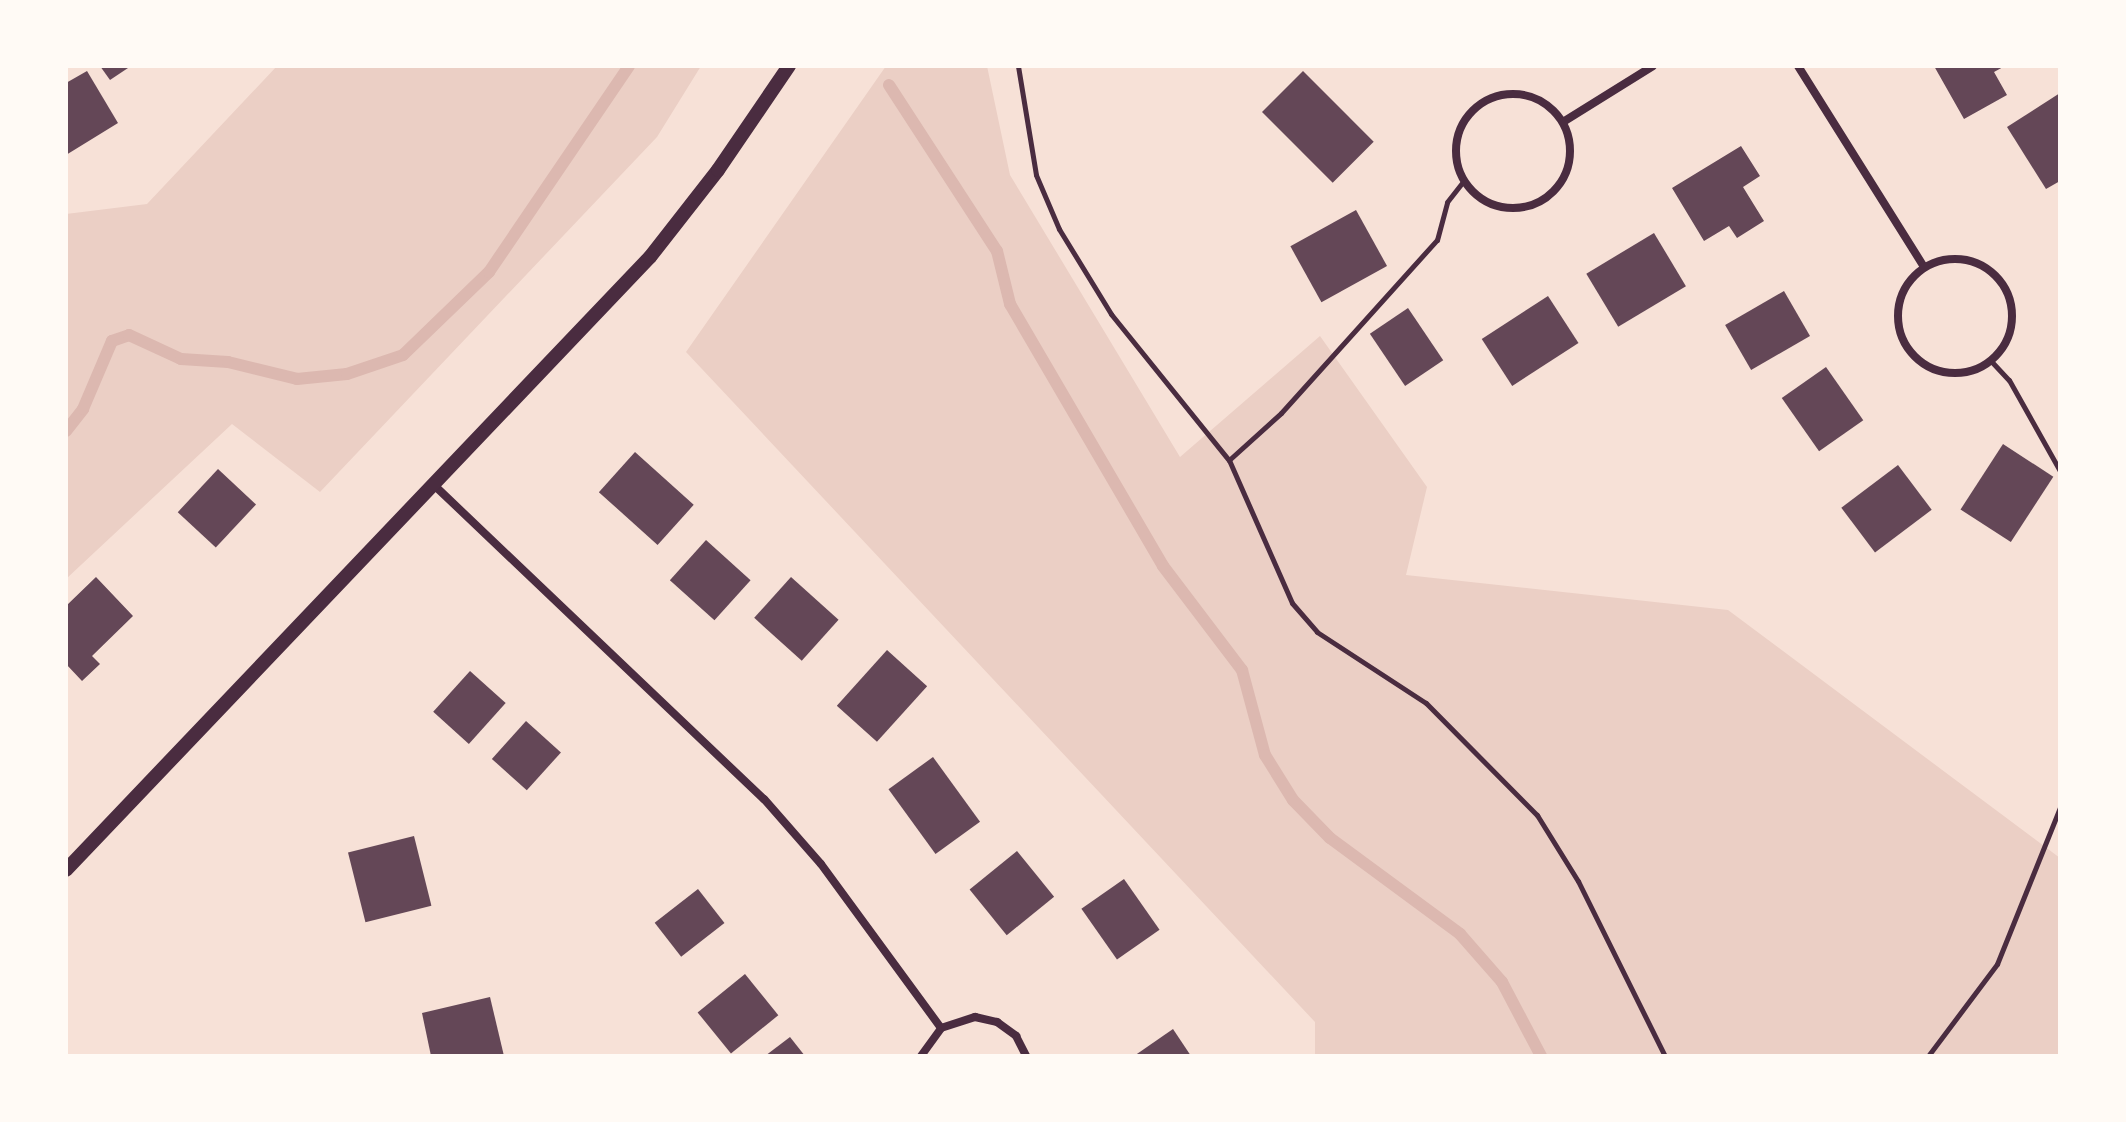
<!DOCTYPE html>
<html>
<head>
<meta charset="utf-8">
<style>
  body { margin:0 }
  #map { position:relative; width:2126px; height:1122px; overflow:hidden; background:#f7e1d7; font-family:"Zilla Slab",serif }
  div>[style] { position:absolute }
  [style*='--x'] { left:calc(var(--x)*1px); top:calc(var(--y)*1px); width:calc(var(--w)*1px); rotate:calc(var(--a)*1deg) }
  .green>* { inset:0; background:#ebcfc5 }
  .stream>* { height:12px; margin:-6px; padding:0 6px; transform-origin:6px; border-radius:6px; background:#dcb8b0 }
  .building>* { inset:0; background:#644757; transform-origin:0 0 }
  .path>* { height:5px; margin:-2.5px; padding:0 2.5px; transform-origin:2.5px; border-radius:2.5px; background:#4a2c40 }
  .minor>* { height:8px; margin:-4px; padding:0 4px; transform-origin:4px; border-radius:4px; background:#4a2c40 }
  .minor>.ring { margin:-4px; padding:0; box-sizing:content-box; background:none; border:8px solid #4a2c40; border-radius:50% }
  .tertiary>* { height:14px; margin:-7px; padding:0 7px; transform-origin:7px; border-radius:7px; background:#4a2c40 }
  span { translate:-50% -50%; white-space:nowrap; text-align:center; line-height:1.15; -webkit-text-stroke:7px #fffaf5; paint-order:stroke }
  .frame { position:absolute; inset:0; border:68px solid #fffaf5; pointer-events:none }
</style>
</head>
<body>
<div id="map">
  <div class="green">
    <i style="clip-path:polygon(277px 66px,701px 66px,657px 137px,320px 492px,232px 424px,66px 579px,66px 214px,147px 204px)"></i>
    <i style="clip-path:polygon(886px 66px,987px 66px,1010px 175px,1180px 457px,1320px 336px,1427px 487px,1406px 575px,1728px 610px,2060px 858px,2060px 1056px,1315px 1056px,1315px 1022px,686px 352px)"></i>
  </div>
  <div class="stream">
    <i style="--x:889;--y:85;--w:198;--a:57"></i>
    <i style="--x:997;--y:251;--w:55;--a:76.2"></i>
    <i style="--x:1010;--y:304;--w:303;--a:59.7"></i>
    <i style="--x:1163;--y:566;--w:131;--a:52.8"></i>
    <i style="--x:1242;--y:670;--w:88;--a:74.9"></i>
    <i style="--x:1265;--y:755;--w:53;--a:58.1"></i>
    <i style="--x:1293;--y:800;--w:53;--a:45.8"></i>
    <i style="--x:1330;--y:838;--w:162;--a:36.4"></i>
    <i style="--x:1460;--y:934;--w:64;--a:48.8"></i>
    <i style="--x:1502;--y:982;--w:84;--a:62.2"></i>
    <i style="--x:66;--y:431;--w:28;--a:-52"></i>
    <i style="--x:83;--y:409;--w:74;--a:-66.9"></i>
    <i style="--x:112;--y:341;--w:18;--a:-19"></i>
    <i style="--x:129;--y:335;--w:57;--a:24.8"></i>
    <i style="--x:181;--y:359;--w:47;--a:3.7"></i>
    <i style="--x:228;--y:362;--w:71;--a:13.8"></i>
    <i style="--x:297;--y:379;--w:50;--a:-5.7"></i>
    <i style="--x:347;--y:374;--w:59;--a:-18.7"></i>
    <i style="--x:403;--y:355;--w:120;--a:-44"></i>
    <i style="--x:489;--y:272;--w:249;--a:-55.8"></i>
  </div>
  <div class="building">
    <i style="clip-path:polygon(100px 66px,131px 66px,110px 80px)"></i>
    <i style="clip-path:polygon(1934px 66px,2005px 66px,1994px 72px,2007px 95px,1964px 119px)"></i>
    <i style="clip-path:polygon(87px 71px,118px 123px,66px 155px,66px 83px)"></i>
    <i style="left:1303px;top:71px;width:100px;height:58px;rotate:45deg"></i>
    <i style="clip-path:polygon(2060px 93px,2060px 181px,2046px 189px,2007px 127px)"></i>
    <i style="clip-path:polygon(1741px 146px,1760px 176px,1743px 187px,1764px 221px,1737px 238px,1729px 226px,1704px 241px,1672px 188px)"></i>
    <i style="left:1356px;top:210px;width:64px;height:75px;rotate:61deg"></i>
    <i style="left:1654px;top:233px;width:62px;height:79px;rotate:59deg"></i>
    <i style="left:1784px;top:291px;width:52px;height:68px;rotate:60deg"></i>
    <i style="left:1548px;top:296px;width:56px;height:79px;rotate:57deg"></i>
    <i style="left:1408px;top:308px;width:63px;height:46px;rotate:56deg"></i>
    <i style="left:1826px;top:367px;width:65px;height:54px;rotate:55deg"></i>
    <i style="left:2003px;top:444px;width:60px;height:78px;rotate:33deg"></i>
    <i style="left:635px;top:452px;width:79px;height:54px;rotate:42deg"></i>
    <i style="left:1898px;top:465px;width:56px;height:71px;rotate:53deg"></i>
    <i style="left:218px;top:469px;width:52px;height:59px;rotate:43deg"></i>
    <i style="left:706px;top:540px;width:60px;height:54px;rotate:42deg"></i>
    <i style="clip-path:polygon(96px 577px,133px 616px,92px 656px,100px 664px,82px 681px,66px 664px,66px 606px)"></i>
    <i style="left:791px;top:577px;width:64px;height:55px;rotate:42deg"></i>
    <i style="left:887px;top:650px;width:54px;height:75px;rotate:42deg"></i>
    <i style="left:470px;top:671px;width:48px;height:55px;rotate:42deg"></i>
    <i style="left:526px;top:721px;width:47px;height:51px;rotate:42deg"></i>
    <i style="left:933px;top:757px;width:80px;height:55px;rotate:54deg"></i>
    <i style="left:414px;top:836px;width:72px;height:68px;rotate:76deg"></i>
    <i style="left:1017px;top:851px;width:59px;height:61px;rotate:51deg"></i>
    <i style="left:1124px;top:879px;width:62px;height:52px;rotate:55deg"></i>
    <i style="left:698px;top:889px;width:43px;height:55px;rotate:52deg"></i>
    <i style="left:745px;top:974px;width:53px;height:61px;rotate:51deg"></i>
    <i style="clip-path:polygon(490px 997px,504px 1056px,431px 1056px,422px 1013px)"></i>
    <i style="clip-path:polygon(1173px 1029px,1191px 1056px,1134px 1056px)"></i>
    <i style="clip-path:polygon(790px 1037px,805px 1056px,765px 1056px)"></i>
  </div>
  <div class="path">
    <i style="--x:1018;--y:66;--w:110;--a:80.6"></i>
    <i style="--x:1036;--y:175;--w:59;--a:66.9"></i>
    <i style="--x:1059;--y:229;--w:100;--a:58.5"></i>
    <i style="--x:1111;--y:314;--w:188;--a:51.1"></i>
    <i style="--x:1229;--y:460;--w:156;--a:66.2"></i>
    <i style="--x:1292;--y:603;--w:38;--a:49"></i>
    <i style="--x:1317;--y:632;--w:130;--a:33.1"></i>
    <i style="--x:1426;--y:703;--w:158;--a:45.3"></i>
    <i style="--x:1537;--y:815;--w:78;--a:58.2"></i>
    <i style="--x:1578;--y:881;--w:195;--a:63.6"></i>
    <i style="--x:1991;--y:361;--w:26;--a:47"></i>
    <i style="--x:2009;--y:380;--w:104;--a:60.7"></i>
    <i style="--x:1229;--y:460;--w:70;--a:-42.1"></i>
    <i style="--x:1281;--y:413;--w:233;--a:-48"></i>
    <i style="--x:1437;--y:240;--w:39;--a:-75"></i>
    <i style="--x:1447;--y:202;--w:28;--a:-52"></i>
    <i style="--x:1928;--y:1056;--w:115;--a:-53.1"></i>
    <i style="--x:1997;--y:964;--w:169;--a:-68.1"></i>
  </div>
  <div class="minor">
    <i style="--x:1798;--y:66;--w:237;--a:57.9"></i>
    <i class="ring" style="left:1456px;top:94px;width:106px;height:106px"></i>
    <i style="--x:1563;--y:122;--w:106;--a:-31.9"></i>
    <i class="ring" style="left:1898px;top:259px;width:106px;height:106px"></i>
    <i style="--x:435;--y:486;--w:454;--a:43.6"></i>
    <i style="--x:764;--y:799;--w:86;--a:48.8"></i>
    <i style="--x:821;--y:864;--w:203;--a:53.8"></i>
    <i style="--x:921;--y:1056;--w:34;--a:-54"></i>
    <i style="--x:941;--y:1028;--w:36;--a:-18"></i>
    <i style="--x:975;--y:1017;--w:23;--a:13"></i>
    <i style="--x:997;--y:1022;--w:24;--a:36"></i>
    <i style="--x:1016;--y:1036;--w:22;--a:63"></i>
  </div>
  <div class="tertiary">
    <i style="--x:66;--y:870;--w:847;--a:-46.39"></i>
    <i style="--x:650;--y:257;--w:110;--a:-52"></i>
    <i style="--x:718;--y:170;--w:126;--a:-55.7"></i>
  </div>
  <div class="frame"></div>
</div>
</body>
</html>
